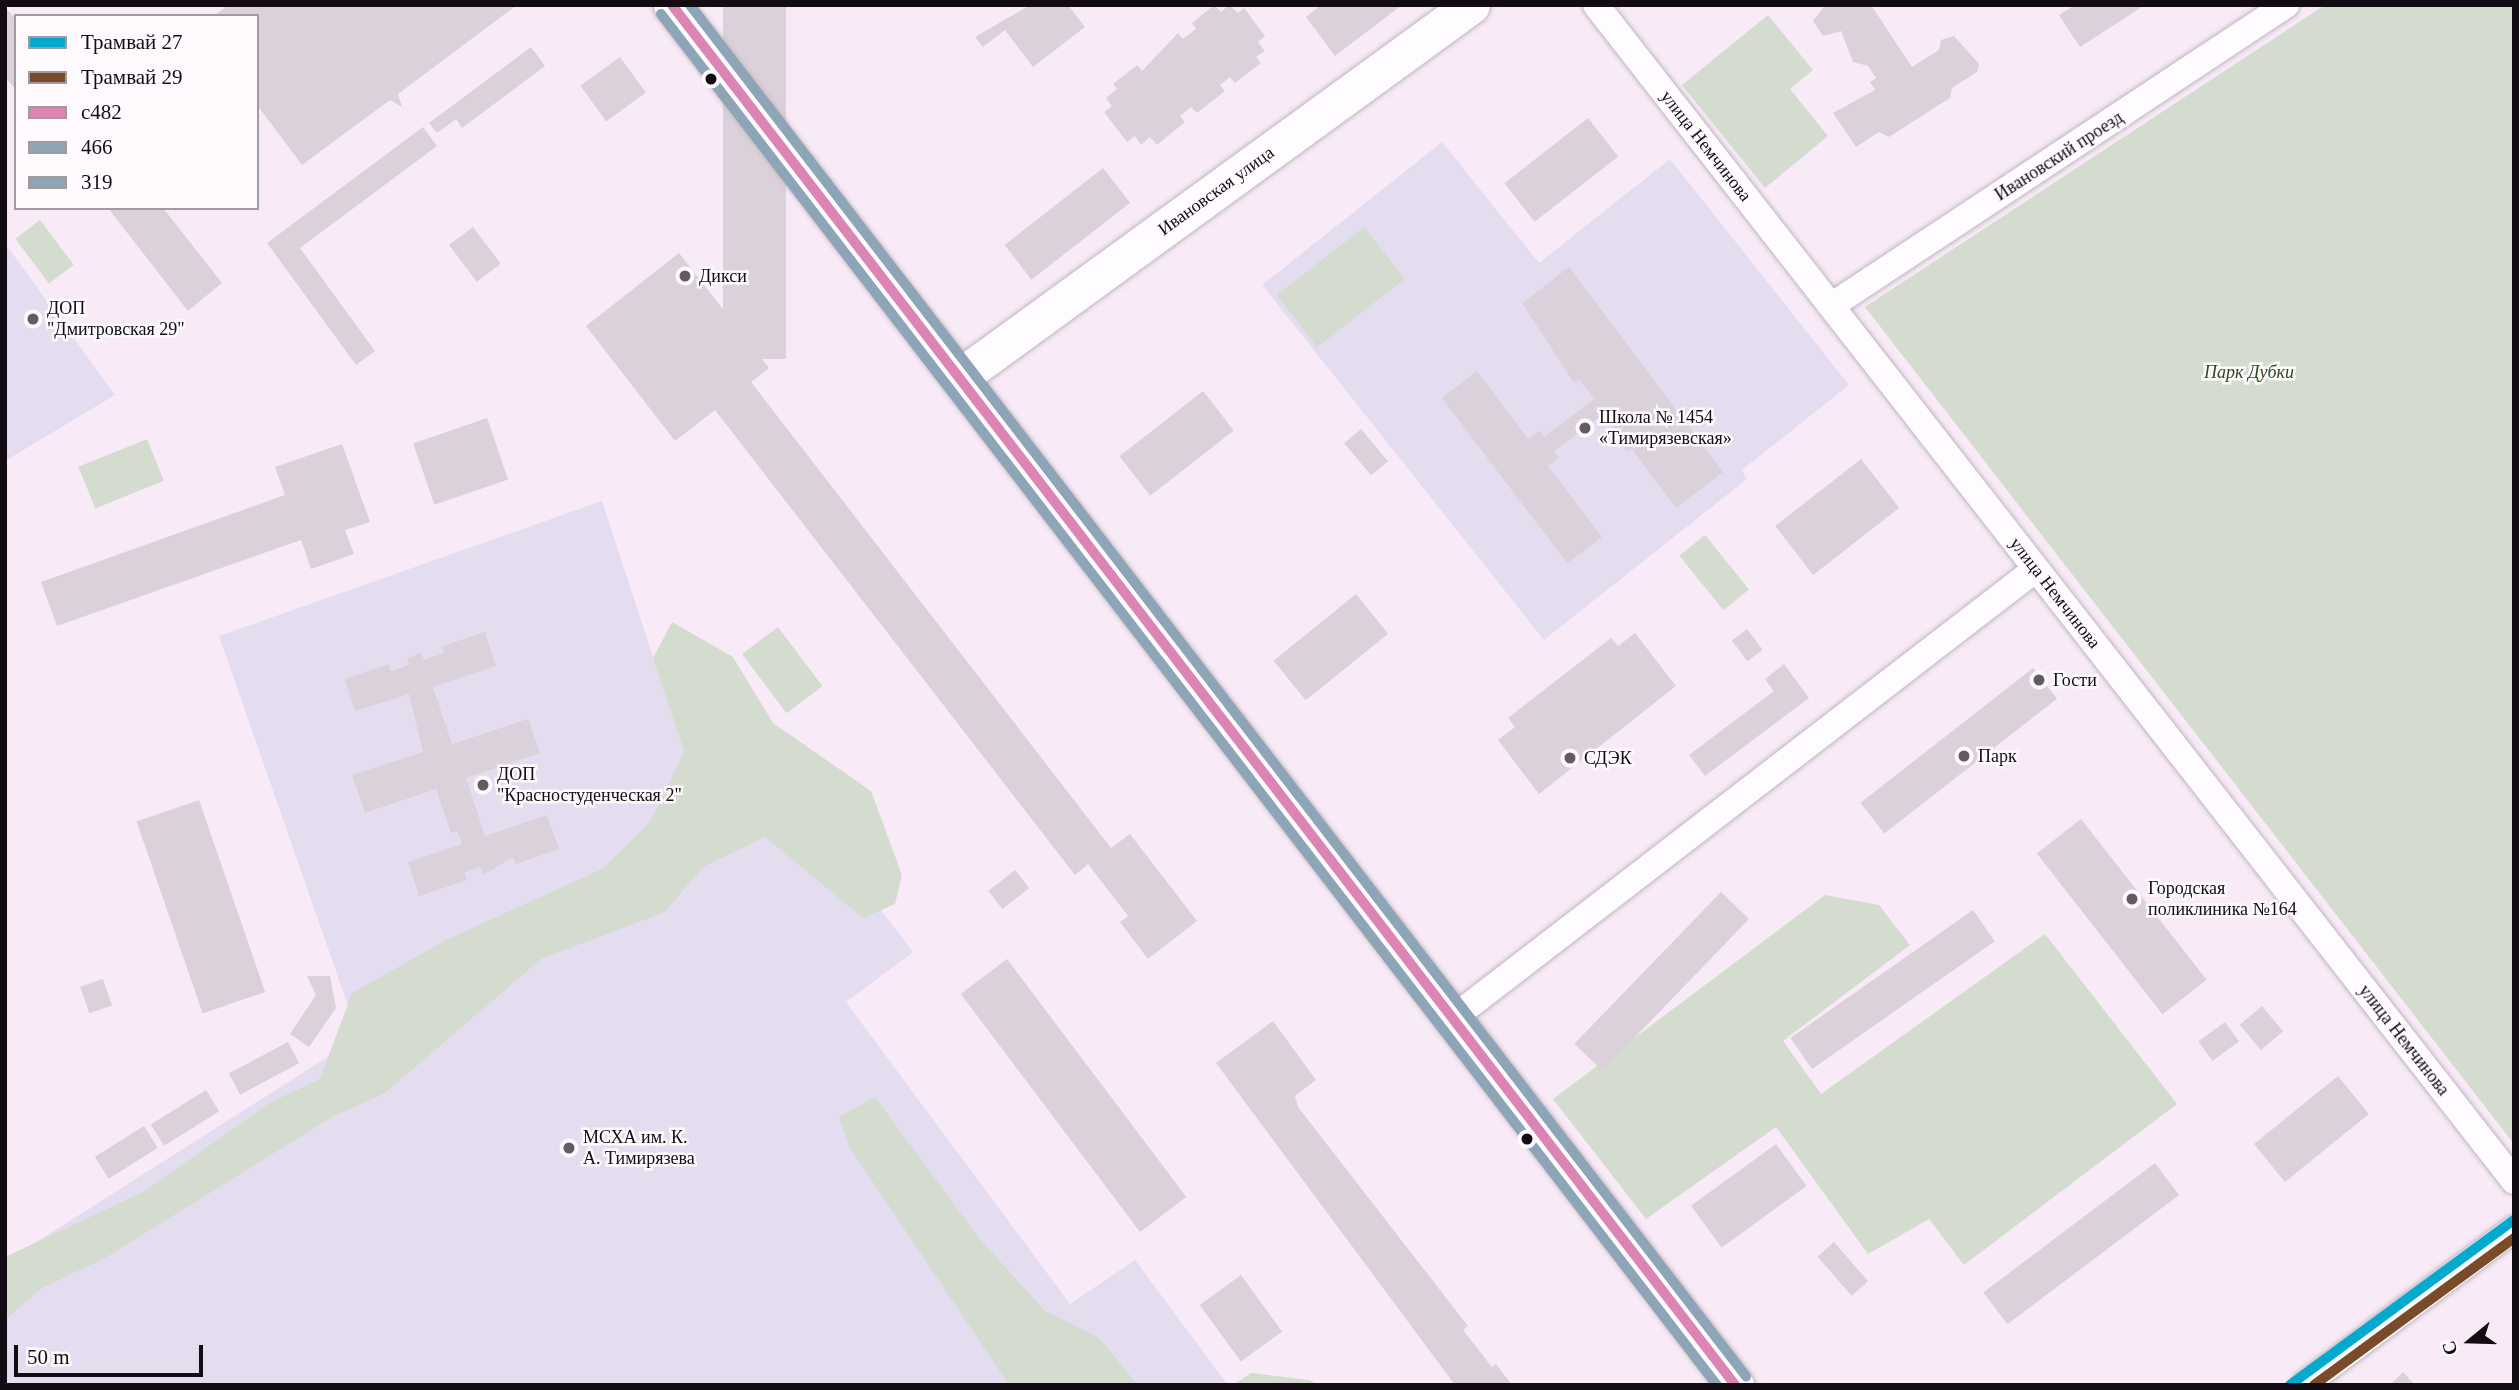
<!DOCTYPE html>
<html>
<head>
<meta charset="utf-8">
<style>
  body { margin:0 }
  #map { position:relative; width:2519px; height:1390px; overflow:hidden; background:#f8ebf7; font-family:"Times New Roman",serif }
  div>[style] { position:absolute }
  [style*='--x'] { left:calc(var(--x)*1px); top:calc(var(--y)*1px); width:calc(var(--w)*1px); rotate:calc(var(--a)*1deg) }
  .education>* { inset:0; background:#e4ddef }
  .green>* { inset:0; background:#d4dccf; transform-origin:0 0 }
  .building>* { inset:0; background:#dbd1da; transform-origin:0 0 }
  .roads { filter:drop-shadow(0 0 2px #bfb6be) drop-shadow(0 0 2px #bfb6be) }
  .street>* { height:26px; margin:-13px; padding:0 13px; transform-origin:13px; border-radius:13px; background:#fefcfe }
  .secondary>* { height:37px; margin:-18.5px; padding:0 18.5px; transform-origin:18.5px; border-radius:18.5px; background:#fefcfe }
  .bus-1>* { height:10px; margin:-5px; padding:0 5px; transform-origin:5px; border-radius:5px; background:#dc85b5 }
  .bus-2>* { height:10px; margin:-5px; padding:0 5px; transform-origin:5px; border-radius:5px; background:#8ea5b8 }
  .bus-3>* { height:10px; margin:-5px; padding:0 5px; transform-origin:5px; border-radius:5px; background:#8ea5b8 }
  .tram-1>* { height:10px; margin:-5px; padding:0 5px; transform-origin:5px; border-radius:5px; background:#00a9ce }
  .tram-2>* { height:10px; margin:-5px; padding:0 5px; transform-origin:5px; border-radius:5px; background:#7a4b2a }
  .dots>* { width:19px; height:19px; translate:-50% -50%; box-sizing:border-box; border:4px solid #fffafe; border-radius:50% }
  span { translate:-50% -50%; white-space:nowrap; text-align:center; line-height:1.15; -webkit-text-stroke:5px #fffafe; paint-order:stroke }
  .street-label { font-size:18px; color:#130c13 }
  .poi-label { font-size:18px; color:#130c13 }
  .left { translate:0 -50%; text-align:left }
  .park-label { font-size:18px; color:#274d19; font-style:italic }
  .frame { position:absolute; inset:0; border:7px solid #130c13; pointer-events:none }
  .legend { position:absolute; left:14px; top:14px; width:245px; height:196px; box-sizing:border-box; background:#fffafe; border:2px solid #a19ba0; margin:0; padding:9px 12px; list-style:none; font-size:21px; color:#130c13 }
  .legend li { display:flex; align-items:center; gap:14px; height:35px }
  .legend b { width:35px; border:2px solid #a19ba0 }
  .north { position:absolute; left:2435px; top:1306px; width:70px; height:70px; -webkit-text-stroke:5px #fffafe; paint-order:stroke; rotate:251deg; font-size:19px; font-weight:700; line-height:28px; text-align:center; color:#130c13 }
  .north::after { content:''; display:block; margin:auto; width:24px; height:32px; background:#130c13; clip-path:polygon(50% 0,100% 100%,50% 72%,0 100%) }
  .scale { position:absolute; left:14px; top:1345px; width:189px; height:32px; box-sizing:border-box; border:4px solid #130c13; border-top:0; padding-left:9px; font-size:21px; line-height:24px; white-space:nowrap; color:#130c13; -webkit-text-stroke:5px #fffafe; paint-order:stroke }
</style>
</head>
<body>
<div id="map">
  <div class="education">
    <i style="clip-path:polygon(1442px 142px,1539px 263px,1670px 159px,1849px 385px,1742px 470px,1747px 479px,1544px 640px,1262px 285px)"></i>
    <i style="clip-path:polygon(5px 243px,115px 395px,5px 461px)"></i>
    <i style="clip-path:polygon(602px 501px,684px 752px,776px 773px,913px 952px,846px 1002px,1070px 1304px,1135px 1260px,1228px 1385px,5px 1385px,5px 1262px,359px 1037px,219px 636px)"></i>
  </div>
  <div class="green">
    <i style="clip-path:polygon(2325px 5px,2514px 5px,2514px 1144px,1865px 307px)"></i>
    <i style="clip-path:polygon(1768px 15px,1813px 70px,1790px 89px,1828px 136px,1765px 188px,1682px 85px)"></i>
    <i style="left:40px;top:220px;width:56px;height:31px;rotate:53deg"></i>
    <i style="left:1364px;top:227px;width:66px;height:111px;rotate:52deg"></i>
    <i style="left:147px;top:439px;width:45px;height:74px;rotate:68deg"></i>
    <i style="left:1705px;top:535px;width:70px;height:33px;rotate:51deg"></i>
    <i style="clip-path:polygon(672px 622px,733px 657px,773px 723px,871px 791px,902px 875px,895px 904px,863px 918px,765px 837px,703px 867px,665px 912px,541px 959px,385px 1093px,332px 1117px,105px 1258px,42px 1288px,5px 1320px,5px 1257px,145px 1191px,269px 1103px,320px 1079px,352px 993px,446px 940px,602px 869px,650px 822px,684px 752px,653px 658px)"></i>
    <i style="left:778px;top:627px;width:74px;height:45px;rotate:53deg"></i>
    <i style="clip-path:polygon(1825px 895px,1879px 905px,1910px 945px,1783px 1041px,1821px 1094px,2045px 934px,2177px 1104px,1964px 1265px,1929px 1219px,1868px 1254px,1776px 1127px,1646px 1219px,1553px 1099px)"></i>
    <i style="clip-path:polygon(875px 1097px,978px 1237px,1045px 1311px,1099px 1338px,1138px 1385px,1009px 1385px,850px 1148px,839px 1117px)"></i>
    <i style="clip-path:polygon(1251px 1373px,1309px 1380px,1318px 1385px,1233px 1385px)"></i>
  </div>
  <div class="building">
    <i style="clip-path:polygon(228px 5px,517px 5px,398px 94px,402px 107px,390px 100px,302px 165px,257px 105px,257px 16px,214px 16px)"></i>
    <i style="left:723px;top:5px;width:63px;height:354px"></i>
    <i style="clip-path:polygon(1030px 5px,1068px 5px,1085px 27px,1033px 67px,1005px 30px,983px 47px,975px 37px)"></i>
    <i style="clip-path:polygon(1214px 5px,1221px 12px,1229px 5px,1238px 13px,1244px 8px,1265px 36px,1258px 42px,1265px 51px,1256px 57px,1261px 63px,1235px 83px,1230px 77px,1220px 85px,1225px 91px,1197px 113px,1191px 107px,1180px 116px,1185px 122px,1157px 145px,1150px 137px,1141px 145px,1135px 136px,1127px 142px,1104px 112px,1112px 106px,1106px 98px,1117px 89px,1113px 84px,1137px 65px,1142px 71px,1178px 33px,1183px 39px,1196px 29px,1192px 23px)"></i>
    <i style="clip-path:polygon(1321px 5px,1402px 5px,1335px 56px,1306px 17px)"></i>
    <i style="clip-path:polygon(1825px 5px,1871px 5px,1912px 67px,1939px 50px,1941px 40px,1954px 36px,1979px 64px,1977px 72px,1952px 88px,1950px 98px,1889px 137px,1879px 132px,1856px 147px,1833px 113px,1875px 90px,1870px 82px,1876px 78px,1868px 66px,1853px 62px,1841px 31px,1823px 36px,1813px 21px)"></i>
    <i style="clip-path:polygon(2075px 5px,2145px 5px,2080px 47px,2059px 15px)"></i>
    <i style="clip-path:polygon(5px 7px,16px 20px,16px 90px,5px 77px)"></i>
    <i style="clip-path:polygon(531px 47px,545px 66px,462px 128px,456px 119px,437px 133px,429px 123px)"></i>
    <i style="left:620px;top:57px;width:44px;height:49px;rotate:54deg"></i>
    <i style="left:1588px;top:118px;width:49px;height:106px;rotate:52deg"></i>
    <i style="clip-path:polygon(423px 127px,437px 146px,300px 248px,375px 351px,356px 365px,267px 243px)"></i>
    <i style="left:1103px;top:168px;width:44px;height:125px;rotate:52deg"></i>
    <i style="clip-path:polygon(108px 208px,163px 208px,222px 283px,188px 311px)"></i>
    <i style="left:473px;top:227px;width:46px;height:30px;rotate:53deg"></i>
    <i style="clip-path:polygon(679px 253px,769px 368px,751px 382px,1111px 848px,1130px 834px,1197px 921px,1148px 959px,1120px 922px,1128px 916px,1088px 864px,1075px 875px,715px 410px,675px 441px,586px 326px)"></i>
    <i style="clip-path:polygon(1569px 267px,1723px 472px,1676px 508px,1631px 448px,1626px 451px,1605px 413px,1554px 451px,1559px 458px,1548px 466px,1602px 537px,1567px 563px,1442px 398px,1477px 371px,1528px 439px,1539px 431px,1544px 437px,1594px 399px,1579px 379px,1574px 383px,1522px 303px)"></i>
    <i style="left:1203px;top:391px;width:50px;height:106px;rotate:52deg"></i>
    <i style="left:487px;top:418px;width:65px;height:78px;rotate:71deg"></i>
    <i style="left:1361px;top:429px;width:42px;height:22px;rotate:50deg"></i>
    <i style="clip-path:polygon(342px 444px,370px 522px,345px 530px,354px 554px,311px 569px,301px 540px,57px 626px,41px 582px,285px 495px,275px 467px)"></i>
    <i style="left:1861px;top:459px;width:62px;height:109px;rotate:52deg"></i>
    <i style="left:1356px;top:594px;width:51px;height:106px;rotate:51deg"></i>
    <i style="left:1747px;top:629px;width:26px;height:19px;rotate:53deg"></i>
    <i style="clip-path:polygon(485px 632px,496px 666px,433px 687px,452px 744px,528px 719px,540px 753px,466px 778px,485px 836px,547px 815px,559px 849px,516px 864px,513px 857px,483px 875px,480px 867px,464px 873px,467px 880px,419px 896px,408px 862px,462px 844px,457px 831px,451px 833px,436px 789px,365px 813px,352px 775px,423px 752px,409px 694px,355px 711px,345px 679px,389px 664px,391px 671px,409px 665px,407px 658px,421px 653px,424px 660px,444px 653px,442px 646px)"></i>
    <i style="clip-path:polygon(1635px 633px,1676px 686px,1539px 794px,1498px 740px,1515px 727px,1508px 718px,1611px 638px,1618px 646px)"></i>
    <i style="clip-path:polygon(1784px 664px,1809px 698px,1705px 776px,1689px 755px,1774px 691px,1765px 679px)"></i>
    <i style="left:2033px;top:668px;width:39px;height:219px;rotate:52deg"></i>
    <i style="left:199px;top:800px;width:203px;height:66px;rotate:71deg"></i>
    <i style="left:2081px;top:819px;width:204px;height:56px;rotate:52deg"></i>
    <i style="left:1015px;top:870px;width:23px;height:34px;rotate:52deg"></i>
    <i style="left:1721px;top:892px;width:39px;height:211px;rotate:44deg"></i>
    <i style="left:1973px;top:910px;width:38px;height:223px;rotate:55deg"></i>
    <i style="left:1007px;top:959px;width:298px;height:58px;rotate:53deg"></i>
    <i style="clip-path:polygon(307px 976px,330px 976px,336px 1008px,309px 1047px,290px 1034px,316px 995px)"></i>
    <i style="left:103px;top:979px;width:28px;height:24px;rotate:71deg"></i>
    <i style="left:2262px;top:1006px;width:33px;height:29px;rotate:50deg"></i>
    <i style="clip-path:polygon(1273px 1021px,1316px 1080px,1295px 1096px,1298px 1107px,1468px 1326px,1463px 1330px,1492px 1367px,1496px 1364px,1512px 1385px,1455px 1385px,1216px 1063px)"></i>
    <i style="left:2225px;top:1022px;width:24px;height:33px;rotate:54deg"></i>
    <i style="left:288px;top:1042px;width:24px;height:67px;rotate:62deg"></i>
    <i style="left:2338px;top:1076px;width:49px;height:108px;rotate:51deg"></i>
    <i style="left:206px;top:1090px;width:25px;height:65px;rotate:58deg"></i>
    <i style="left:144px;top:1126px;width:26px;height:58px;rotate:58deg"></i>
    <i style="left:1776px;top:1144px;width:52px;height:105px;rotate:54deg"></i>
    <i style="left:2155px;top:1163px;width:40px;height:215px;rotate:53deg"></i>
    <i style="left:1834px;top:1242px;width:52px;height:22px;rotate:49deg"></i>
    <i style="left:1241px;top:1275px;width:70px;height:51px;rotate:54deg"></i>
    <i style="clip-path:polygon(2403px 1372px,2415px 1385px,2390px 1385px)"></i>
  </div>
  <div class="roads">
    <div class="street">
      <i style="--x:1596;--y:5;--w:1492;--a:52.02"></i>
      <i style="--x:1831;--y:306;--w:546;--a:-33.49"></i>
      <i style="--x:1470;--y:1005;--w:714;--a:-37.61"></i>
      <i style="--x:2304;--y:1385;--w:262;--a:-36.6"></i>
    </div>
    <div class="secondary">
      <i style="--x:672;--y:5;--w:1742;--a:52.39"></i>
      <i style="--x:960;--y:377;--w:632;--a:-36.05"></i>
    </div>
  </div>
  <div class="bus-1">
    <i style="--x:672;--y:5;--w:1742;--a:52.39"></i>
  </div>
  <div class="bus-2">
    <i style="--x:661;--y:14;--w:1731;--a:52.4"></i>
  </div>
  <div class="bus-3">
    <i style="--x:690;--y:5;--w:1731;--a:52.4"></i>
  </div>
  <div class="tram-1">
    <i style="--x:2290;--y:1385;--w:278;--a:-36.4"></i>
  </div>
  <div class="tram-2">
    <i style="--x:2314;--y:1385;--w:248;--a:-36.3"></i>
  </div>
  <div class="dots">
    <i style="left:711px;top:79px;background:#130c13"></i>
    <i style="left:685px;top:276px;background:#635a63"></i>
    <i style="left:33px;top:319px;background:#635a63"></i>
    <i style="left:1585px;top:428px;background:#635a63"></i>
    <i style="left:2039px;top:680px;background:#635a63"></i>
    <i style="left:1964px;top:756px;background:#635a63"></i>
    <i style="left:1570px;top:758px;background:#635a63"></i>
    <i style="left:483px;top:785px;background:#635a63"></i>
    <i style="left:2132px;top:899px;background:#635a63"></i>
    <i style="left:1527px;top:1139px;background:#130c13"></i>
    <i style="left:569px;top:1148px;background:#635a63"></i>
  </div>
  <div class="street-label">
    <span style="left:1706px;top:146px;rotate:52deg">улица Немчинова</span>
    <span style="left:2059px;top:156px;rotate:-33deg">Ивановский проезд</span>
    <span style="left:1216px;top:191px;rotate:-36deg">Ивановская улица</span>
    <span style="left:2055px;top:593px;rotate:52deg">улица Немчинова</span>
    <span style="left:2404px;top:1040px;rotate:52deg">улица Немчинова</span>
  </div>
  <div class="poi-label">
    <span class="left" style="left:699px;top:276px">Дикси</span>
    <span class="left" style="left:47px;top:319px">ДОП<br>"Дмитровская 29"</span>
    <span class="left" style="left:1599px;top:428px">Школа № 1454<br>«Тимирязевская»</span>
    <span class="left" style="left:2053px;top:680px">Гости</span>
    <span class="left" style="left:1978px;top:756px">Парк</span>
    <span class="left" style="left:1584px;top:758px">СДЭК</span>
    <span class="left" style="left:497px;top:785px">ДОП<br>"Красностуденческая 2"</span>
    <span class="left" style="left:2148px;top:899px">Городская<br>поликлиника №164</span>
    <span class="left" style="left:583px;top:1148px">МСХА им. К.<br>А. Тимирязева</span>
  </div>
  <div class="park-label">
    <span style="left:2249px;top:372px">Парк Дубки</span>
  </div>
  <div class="frame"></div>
  <ul class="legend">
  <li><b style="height:9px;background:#00a9ce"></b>Трамвай 27</li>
  <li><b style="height:9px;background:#7a4b2a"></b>Трамвай 29</li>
  <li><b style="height:9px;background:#dc85b5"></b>с482</li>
  <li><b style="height:9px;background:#8ea5b8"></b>466</li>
  <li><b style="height:9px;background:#8ea5b8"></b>319</li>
  </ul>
  <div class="north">С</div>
  <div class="scale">50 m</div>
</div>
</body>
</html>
